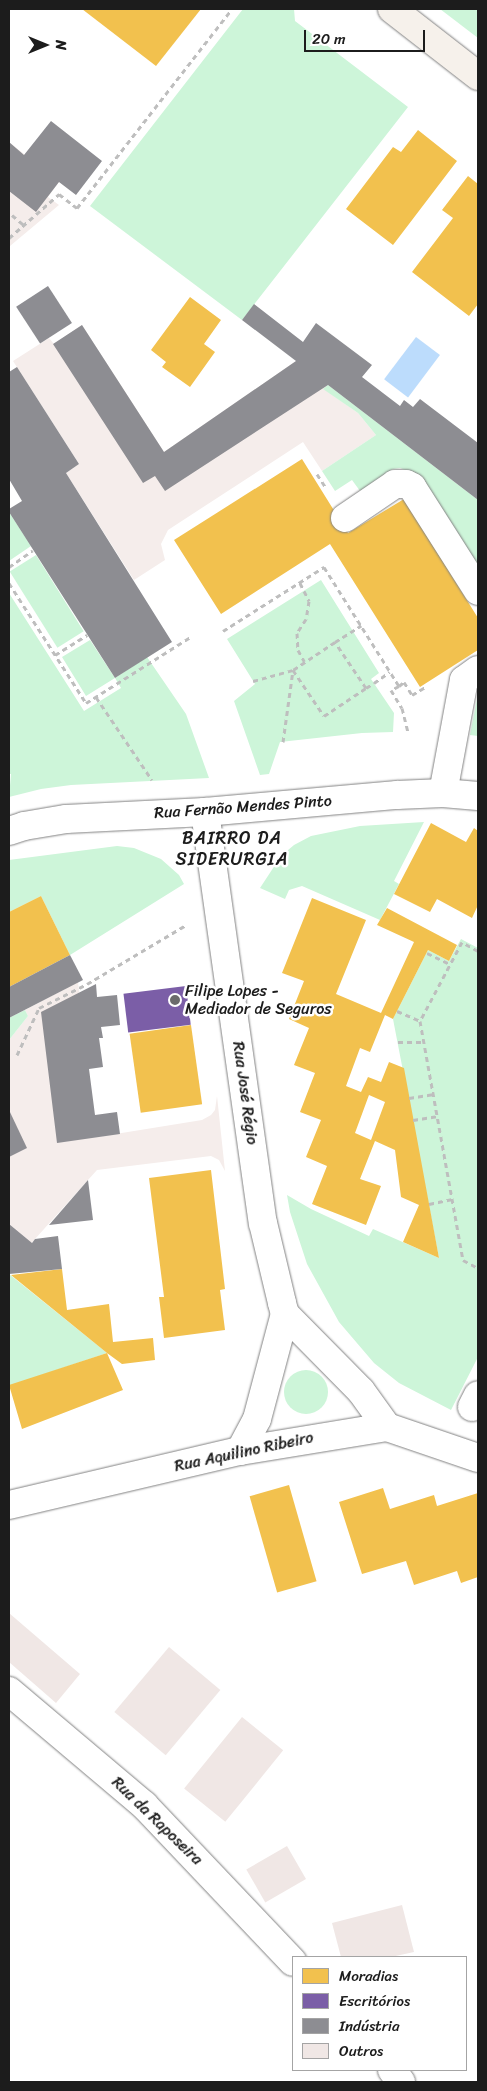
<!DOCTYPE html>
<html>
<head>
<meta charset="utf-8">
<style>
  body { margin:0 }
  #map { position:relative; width:487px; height:2091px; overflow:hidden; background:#fff; font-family:Sriracha,sans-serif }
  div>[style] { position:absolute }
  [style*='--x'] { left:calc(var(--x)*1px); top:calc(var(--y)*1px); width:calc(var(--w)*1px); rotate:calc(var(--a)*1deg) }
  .built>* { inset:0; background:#f5edeb }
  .green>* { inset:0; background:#cdf5d9; transform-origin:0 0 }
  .round { border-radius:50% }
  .water>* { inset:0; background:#bcdcfc; transform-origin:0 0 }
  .homes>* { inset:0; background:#f2c14e; transform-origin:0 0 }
  .offices>* { inset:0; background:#7b5ea7; transform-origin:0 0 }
  .industry>* { inset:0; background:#8d8d92; transform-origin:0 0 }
  .building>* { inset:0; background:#f0e7e5; transform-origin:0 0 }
  .path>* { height:3px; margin-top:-1.5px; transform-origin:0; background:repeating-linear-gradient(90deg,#bebebe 0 5px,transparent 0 9px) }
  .roads { filter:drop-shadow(0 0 1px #828282) drop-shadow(0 0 1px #828282) }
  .minor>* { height:28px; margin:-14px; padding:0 14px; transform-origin:14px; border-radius:14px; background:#fff }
  .major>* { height:28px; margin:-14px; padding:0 14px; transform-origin:14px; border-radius:14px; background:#f6f1eb }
  .dots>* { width:14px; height:14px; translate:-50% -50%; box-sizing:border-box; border:2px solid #fff; border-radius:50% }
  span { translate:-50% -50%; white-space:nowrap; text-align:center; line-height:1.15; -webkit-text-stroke:5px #fff; paint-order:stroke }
  .street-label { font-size:16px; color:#1c1c1c }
  .poi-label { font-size:16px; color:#1c1c1c }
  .left { translate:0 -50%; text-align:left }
  .neighbourhood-label { font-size:18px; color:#1c1c1c; letter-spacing:1px }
  .frame { position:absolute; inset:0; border:10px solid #1c1c1c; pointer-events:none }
  .legend { position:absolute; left:292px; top:1956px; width:175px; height:115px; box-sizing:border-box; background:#fff; border:1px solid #a4a4a4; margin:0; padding:6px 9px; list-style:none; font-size:15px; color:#1c1c1c }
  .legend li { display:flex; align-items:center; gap:10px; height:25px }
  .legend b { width:25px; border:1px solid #a4a4a4 }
  .north { position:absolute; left:20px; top:20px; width:50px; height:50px; -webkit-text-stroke:4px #fff; paint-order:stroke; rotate:90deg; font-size:14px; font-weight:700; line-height:20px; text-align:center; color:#1c1c1c }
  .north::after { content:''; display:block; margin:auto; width:18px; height:22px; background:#1c1c1c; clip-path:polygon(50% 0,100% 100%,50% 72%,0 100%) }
  .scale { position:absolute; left:304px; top:30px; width:121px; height:22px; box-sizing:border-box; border:2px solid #1c1c1c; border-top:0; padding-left:6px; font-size:15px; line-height:18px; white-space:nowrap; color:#1c1c1c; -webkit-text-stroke:4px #fff; paint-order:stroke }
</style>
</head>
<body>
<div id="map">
  <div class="built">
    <i style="clip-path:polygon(9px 142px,59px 182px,48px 197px,59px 205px,10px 246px)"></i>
    <i style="clip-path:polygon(82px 325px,164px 452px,296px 361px,328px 385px,324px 389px,358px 413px,376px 435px,322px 471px,303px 442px,168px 530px,161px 544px,165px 560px,134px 580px,66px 473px,79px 464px,13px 361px,49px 338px,54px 344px)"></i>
    <i style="clip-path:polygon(78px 982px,97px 1137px,202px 1120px,211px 1115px,215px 1110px,217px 1096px,225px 1171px,219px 1160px,211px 1156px,97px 1170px,9px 1268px,9px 1040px,28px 1016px,25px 1010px)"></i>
  </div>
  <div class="green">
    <i style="clip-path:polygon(243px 9px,294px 9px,295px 21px,408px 107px,242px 320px,90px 206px)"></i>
    <i style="clip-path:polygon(440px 9px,478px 9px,478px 38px)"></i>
    <i style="clip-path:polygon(328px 385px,478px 500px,478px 569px,411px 472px,400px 468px,393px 469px,360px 491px,352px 480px,335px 491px,322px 471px,376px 435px,358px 413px,323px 389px)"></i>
    <i style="clip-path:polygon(9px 512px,31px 546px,9px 561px)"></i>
    <i style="left:36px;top:555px;width:90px;height:31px;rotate:58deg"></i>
    <i style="clip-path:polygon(321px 580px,379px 673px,371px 679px,394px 713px,393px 732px,362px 733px,280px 742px,269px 774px,260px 775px,234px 701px,255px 684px,227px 639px)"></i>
    <i style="clip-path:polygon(9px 593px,84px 711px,121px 688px,115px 678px,86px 696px,62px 657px,90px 640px,115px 678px,147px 657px,186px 714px,209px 778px,71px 785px,41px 789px,9px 797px,11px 774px,9px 774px)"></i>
    <i style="clip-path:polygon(478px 694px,478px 736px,470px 735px)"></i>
    <i style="clip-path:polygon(424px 822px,394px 881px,399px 884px,380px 920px,302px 886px,289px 890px,285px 899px,260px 888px,281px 856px,294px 845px,311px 836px,360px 826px)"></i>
    <i style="clip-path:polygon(117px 846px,134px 848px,161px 859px,179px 875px,184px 884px,70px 955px,41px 896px,9px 912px,9px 860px)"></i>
    <i style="clip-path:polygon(461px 939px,478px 948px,478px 1357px,451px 1410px,399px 1383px,374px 1363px,339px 1322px,307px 1264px,290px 1212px,287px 1195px,311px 1209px,369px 1236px,373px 1229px,439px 1258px,393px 1019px,428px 950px,449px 961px)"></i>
    <i style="clip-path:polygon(25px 1010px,28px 1016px,9px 1040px,9px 1018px)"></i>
    <i style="clip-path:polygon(9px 1274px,96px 1344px,107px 1353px,9px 1386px)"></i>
    <i class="round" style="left:284px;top:1370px;width:44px;height:44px"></i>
  </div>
  <div class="water">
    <i style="left:416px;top:337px;width:30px;height:53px;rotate:37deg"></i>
  </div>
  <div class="homes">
    <i style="clip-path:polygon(82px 9px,201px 9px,156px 66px)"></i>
    <i style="clip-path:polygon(418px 130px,457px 161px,393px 245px,346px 209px,393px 147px,401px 152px)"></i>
    <i style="clip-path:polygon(468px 176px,478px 184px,478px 304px,469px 316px,412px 272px,453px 218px,442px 210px)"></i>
    <i style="clip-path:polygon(190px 297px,221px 320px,204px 344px,215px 352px,190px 387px,162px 367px,166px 362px,151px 350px)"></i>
    <i style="clip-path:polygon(302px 459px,348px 533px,404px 499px,478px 618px,478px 650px,420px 687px,330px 544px,221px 614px,174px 540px)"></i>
    <i style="clip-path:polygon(431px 823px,466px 842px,474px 828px,478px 831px,478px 905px,472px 918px,437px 899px,430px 912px,394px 894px)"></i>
    <i style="clip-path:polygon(41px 896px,70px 955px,9px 987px,9px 912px)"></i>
    <i style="clip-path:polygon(evenodd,312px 898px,366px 920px,336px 994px,381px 1013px,414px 942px,377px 925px,387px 908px,457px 945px,449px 961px,428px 950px,393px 1019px,385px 1015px,370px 1052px,360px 1048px,346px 1086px,361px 1092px,368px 1077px,381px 1082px,389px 1062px,404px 1068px,439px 1258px,403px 1242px,419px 1205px,401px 1197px,395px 1150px,375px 1141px,360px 1179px,381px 1186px,366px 1225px,312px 1204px,327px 1166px,306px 1157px,321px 1120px,300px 1112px,315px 1073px,294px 1065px,309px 1028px,289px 1019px,304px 981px,282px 973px,312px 898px,369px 1095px,385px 1102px,371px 1140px,355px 1133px,369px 1095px)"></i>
    <i style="left:191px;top:1025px;width:80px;height:62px;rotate:82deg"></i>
    <i style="clip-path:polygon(211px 1170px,225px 1289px,220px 1290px,225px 1330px,164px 1338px,159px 1297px,164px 1297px,149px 1178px)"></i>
    <i style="clip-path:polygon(62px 1269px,67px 1310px,109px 1304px,113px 1342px,153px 1338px,155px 1360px,122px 1364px,107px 1353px,123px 1390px,22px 1429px,9px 1385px,107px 1353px,11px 1275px)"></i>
    <i style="left:289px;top:1485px;width:100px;height:41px;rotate:74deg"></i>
    <i style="clip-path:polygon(383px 1488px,390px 1509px,434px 1495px,437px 1506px,478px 1493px,478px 1577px,461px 1583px,457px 1571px,414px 1585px,406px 1561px,362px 1574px,339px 1502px)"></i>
  </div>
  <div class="offices">
    <i style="left:186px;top:986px;width:39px;height:63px;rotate:83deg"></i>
  </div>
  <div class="industry">
    <i style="clip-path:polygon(51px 121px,102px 161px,76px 195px,59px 182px,36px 212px,9px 191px,9px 142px,24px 155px)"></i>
    <i style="left:48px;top:286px;width:44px;height:38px;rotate:57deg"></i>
    <i style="clip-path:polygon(254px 304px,303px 342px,316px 323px,372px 365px,362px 377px,400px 406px,404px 400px,413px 407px,420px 399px,478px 443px,478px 500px,328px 385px,165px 491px,155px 476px,143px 483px,53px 344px,82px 325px,164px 452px,296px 361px,242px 320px)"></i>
    <i style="clip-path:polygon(17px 367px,79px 464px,66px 473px,172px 642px,115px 678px,9px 512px,9px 509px,22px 501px,9px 479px,9px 372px)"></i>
    <i style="clip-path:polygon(70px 955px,83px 980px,9px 1018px,9px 987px)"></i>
    <i style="clip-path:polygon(96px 984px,97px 997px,117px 995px,120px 1025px,101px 1027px,103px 1038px,99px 1038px,103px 1067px,89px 1069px,95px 1115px,117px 1112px,120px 1134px,57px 1143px,41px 1012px)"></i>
    <i style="clip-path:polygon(9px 1110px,27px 1148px,9px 1157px)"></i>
    <i style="clip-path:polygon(88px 1180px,93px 1220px,49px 1225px)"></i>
    <i style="clip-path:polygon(9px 1224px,32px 1243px,35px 1239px,58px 1236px,62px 1269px,9px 1274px)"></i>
  </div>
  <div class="building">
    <i style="clip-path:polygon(9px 1613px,80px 1674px,56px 1703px,9px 1662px)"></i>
    <i style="left:169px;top:1647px;width:67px;height:85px;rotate:40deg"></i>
    <i style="left:242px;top:1717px;width:53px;height:92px;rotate:39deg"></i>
    <i style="left:287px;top:1846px;width:38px;height:47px;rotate:60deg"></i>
    <i style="clip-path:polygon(402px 1905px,414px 1952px,391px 1957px,341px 1957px,332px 1923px)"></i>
  </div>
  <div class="path">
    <i style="--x:12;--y:215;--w:16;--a:40"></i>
    <i style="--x:9;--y:238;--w:67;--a:-41.3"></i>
    <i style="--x:59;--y:194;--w:23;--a:38"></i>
    <i style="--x:77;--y:208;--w:252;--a:-52.1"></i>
    <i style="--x:317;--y:474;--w:17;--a:57"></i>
    <i style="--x:9;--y:567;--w:29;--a:-35"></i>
    <i style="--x:9;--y:583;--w:143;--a:57.3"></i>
    <i style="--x:86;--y:703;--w:125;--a:-32.3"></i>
    <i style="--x:300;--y:583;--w:20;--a:63"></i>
    <i style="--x:309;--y:601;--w:18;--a:99"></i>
    <i style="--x:306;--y:619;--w:17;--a:123"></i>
    <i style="--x:297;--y:633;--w:17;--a:87"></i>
    <i style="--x:298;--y:650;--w:13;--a:61"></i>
    <i style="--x:223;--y:631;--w:120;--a:-32.4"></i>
    <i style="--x:324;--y:567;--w:141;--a:57.8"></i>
    <i style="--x:399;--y:686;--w:9;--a:153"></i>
    <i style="--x:391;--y:690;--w:21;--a:59"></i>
    <i style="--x:402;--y:708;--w:25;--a:76"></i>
    <i style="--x:335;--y:642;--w:31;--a:-32"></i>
    <i style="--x:55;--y:655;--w:38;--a:-32"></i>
    <i style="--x:253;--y:681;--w:41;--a:-15.4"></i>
    <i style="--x:399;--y:686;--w:6;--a:-39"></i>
    <i style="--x:404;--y:682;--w:15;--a:58"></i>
    <i style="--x:412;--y:695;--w:17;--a:-31"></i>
    <i style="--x:366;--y:688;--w:55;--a:-124"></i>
    <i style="--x:335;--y:642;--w:50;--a:146.3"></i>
    <i style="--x:293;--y:670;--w:55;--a:56"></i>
    <i style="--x:324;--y:716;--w:50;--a:-33.7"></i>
    <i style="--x:366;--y:688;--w:9;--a:-32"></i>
    <i style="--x:374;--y:683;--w:19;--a:-35"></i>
    <i style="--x:96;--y:697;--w:100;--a:56"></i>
    <i style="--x:283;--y:742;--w:73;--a:-82.1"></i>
    <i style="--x:478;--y:951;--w:18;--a:-151"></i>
    <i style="--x:462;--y:942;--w:89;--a:118"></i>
    <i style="--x:420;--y:1021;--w:243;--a:79.8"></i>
    <i style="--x:463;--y:1260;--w:17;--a:28"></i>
    <i style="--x:427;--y:953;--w:25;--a:26"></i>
    <i style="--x:397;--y:1011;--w:25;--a:23"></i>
    <i style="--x:398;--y:1042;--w:26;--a:0"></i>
    <i style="--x:17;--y:1055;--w:52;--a:-64.9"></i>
    <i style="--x:39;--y:1008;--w:54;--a:-26.6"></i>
    <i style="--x:87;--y:984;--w:115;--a:-30.8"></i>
    <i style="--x:409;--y:1098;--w:24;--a:-9"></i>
    <i style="--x:413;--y:1120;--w:24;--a:-9"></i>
    <i style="--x:429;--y:1204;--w:24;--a:-12"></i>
  </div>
  <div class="roads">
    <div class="minor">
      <i style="--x:345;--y:518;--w:60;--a:-34.2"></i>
      <i style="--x:395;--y:484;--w:11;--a:0"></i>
      <i style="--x:406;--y:484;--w:7;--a:27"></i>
      <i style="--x:412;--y:487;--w:123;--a:57.6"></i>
      <i style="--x:443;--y:793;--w:115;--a:-79.5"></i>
      <i style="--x:464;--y:680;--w:17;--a:-36"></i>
      <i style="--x:205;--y:812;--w:415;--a:82"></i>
      <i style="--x:263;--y:1223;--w:82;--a:76.6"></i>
      <i style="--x:282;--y:1303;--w:11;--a:75"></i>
      <i style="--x:285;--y:1314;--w:108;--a:45.4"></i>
      <i style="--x:361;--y:1391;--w:44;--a:54.2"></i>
      <i style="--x:9;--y:831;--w:16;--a:-18"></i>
      <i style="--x:24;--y:826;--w:43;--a:-9.5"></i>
      <i style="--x:66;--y:819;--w:139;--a:-2.9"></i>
      <i style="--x:205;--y:812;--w:193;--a:-5.1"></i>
      <i style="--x:397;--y:795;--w:46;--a:-2.5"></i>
      <i style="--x:443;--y:793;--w:35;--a:5"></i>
      <i style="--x:472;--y:1407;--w:13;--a:-63"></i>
      <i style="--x:240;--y:1451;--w:36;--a:-62"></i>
      <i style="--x:257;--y:1419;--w:109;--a:-75.1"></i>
      <i style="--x:9;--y:1505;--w:237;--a:-13.2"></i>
      <i style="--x:240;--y:1451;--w:149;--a:-9.3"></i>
      <i style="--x:387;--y:1427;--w:96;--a:18.8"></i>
      <i style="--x:9;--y:1691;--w:177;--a:40.2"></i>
      <i style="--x:144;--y:1805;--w:216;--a:46.5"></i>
      <i style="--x:392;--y:2070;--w:15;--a:53"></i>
    </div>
    <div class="major">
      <i style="--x:392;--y:9;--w:109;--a:37.9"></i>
    </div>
  </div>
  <div class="dots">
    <i style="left:175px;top:1000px;background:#6b6b6b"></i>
  </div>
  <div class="street-label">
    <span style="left:243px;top:807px;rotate:-4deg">Rua Fernão Mendes Pinto</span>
    <span style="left:245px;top:1093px;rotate:82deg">Rua José Régio</span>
    <span style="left:244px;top:1452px;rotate:-12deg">Rua Aquilino Ribeiro</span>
    <span style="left:157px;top:1821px;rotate:44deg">Rua da Raposeira</span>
  </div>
  <div class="poi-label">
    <span class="left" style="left:185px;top:1000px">Filipe Lopes -<br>Mediador de Seguros</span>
  </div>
  <div class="neighbourhood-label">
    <span style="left:232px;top:849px">BAIRRO DA<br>SIDERURGIA</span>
  </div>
  <div class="frame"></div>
  <ul class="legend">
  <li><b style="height:14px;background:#f2c14e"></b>Moradias</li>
  <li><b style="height:14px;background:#7b5ea7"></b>Escritórios</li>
  <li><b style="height:14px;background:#8d8d92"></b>Indústria</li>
  <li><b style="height:14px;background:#f0e7e5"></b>Outros</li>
  </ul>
  <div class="north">N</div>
  <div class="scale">20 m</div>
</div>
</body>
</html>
